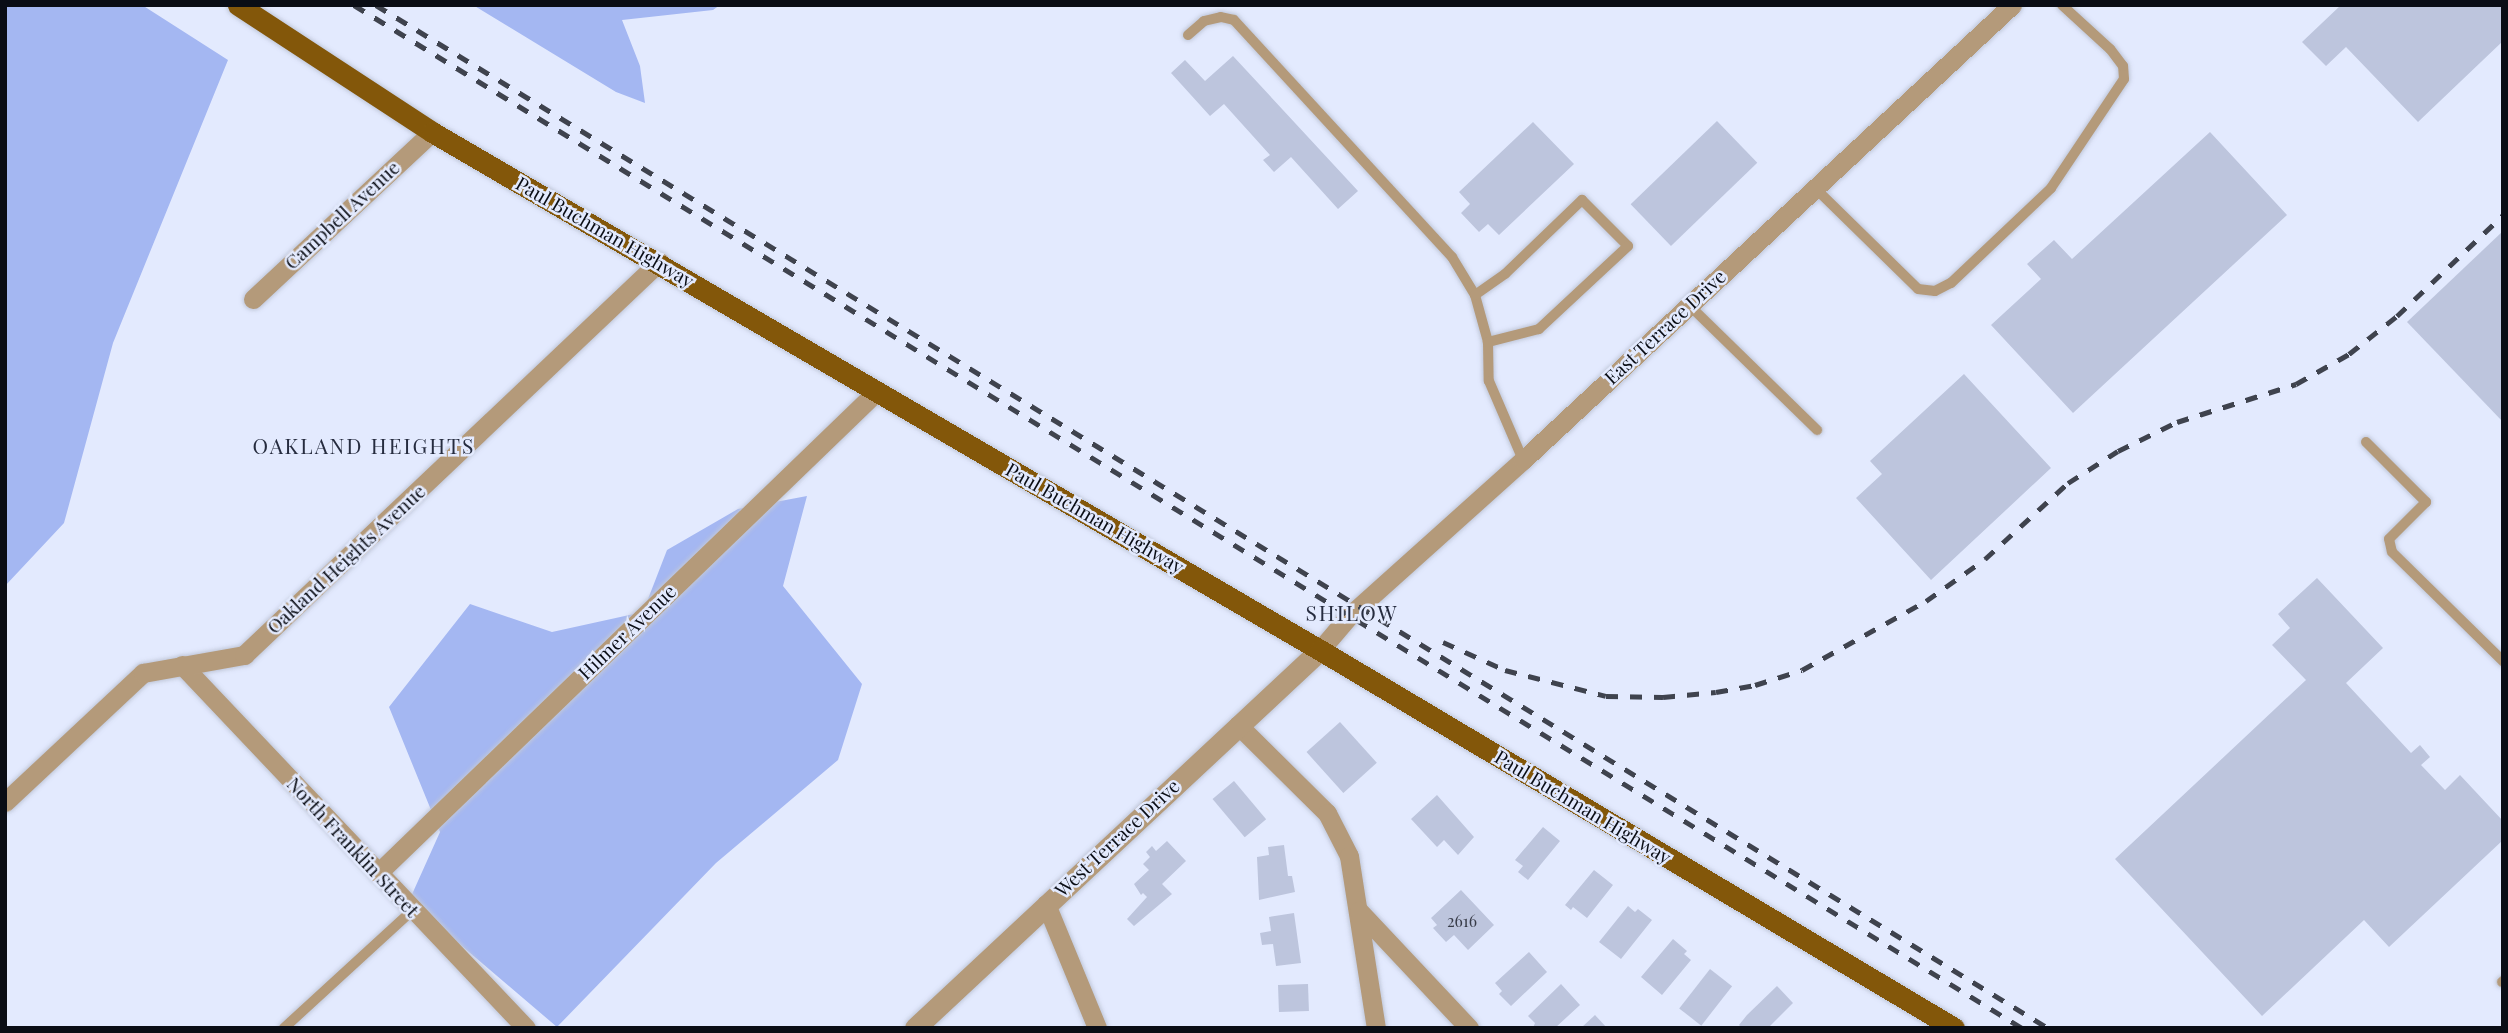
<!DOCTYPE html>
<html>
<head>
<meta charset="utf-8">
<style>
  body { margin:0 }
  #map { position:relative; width:2508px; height:1033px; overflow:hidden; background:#e3eafe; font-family:"Playfair Display",serif }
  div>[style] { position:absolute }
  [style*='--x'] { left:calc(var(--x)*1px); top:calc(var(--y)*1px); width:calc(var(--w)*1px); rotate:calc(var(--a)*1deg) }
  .green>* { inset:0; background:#a4b7f2 }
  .building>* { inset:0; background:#bdc5dd; transform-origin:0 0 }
  .roads { filter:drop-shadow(0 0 2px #c0c7d9) drop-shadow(0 0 2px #c0c7d9) }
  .service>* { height:10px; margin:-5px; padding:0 5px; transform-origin:5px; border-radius:5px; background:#b49a7a }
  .minor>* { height:19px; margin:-9.5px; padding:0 9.5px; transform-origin:9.5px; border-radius:9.5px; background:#b49a7a }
  .tertiary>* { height:21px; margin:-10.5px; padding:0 10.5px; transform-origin:10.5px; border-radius:10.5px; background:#b49a7a }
  .primary>* { height:21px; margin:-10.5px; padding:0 10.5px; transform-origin:10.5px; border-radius:10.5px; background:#83570a }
  .rail>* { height:5px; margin-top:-2.5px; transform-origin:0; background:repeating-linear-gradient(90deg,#3f434e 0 12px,transparent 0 24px) }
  span { translate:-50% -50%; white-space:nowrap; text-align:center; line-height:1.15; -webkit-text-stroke:5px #e3eafe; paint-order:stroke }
  .number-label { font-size:16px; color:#373b47 }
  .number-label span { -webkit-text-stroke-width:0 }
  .street-label { font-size:19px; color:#0a0d15 }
  .neighbourhood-label { font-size:21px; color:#262c3f; letter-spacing:2px }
  .frame { position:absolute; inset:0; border:7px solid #0a0d15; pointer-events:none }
</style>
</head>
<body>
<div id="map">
  <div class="green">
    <i style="clip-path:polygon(5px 5px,142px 5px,228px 60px,113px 343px,64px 523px,5px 586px)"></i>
    <i style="clip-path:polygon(473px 5px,720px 5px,713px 10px,622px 20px,640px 66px,645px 103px,616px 92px)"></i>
    <i style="clip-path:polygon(807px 496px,783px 586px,862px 684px,838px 760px,716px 863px,557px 1027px,409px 901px,440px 832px,389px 707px,470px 604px,552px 632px,643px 612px,667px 550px,738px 509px)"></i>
  </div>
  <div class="building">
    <i style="clip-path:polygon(2341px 5px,2503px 5px,2503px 41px,2418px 122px,2346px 47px,2326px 66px,2302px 42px)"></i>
    <i style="clip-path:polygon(1233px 56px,1358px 191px,1338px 209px,1291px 157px,1274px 172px,1263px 160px,1270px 155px,1224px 104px,1210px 116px,1171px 73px,1185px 60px,1205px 81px)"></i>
    <i style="left:1717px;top:121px;width:58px;height:120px;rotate:46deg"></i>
    <i style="clip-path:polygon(1533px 122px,1574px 164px,1499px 235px,1488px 224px,1479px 232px,1461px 213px,1470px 204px,1459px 192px)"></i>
    <i style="clip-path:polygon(2210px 132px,2287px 215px,2073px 413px,1991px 325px,2041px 279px,2027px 264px,2054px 240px,2072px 259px)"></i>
    <i style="clip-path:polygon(2503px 231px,2503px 422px,2407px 322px)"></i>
    <i style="clip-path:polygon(1964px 374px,2051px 468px,1931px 580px,1856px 498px,1882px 474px,1870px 461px)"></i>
    <i style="clip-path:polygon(2317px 578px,2383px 648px,2346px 683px,2411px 753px,2420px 745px,2430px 757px,2421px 765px,2445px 790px,2460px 775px,2503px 821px,2503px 840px,2389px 947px,2364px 920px,2262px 1016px,2115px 859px,2306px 680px,2272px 645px,2290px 628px,2278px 614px)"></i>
    <i style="left:1340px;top:722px;width:55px;height:45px;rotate:48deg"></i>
    <i style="left:1234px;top:781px;width:50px;height:28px;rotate:50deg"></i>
    <i style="clip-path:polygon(1437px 795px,1474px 837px,1458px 855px,1444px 840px,1437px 847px,1411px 819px)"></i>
    <i style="clip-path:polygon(1543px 827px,1560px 841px,1528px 880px,1518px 872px,1523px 866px,1515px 860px)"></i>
    <i style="clip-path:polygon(1167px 841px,1186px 861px,1162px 884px,1172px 894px,1134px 926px,1127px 919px,1147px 897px,1143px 893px,1141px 895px,1134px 884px,1149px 870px,1143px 864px,1150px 857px,1146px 852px,1152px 846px,1156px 851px)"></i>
    <i style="clip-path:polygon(1284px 845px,1288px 876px,1292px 876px,1295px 892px,1259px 900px,1257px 857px,1269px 855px,1268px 847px)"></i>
    <i style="clip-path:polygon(1594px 870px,1613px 885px,1587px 918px,1573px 907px,1571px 910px,1565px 905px)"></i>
    <i style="clip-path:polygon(1461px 890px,1494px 925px,1468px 950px,1454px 935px,1446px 942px,1433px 928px,1437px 925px,1431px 918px)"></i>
    <i style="clip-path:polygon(1628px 906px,1635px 912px,1638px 909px,1652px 920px,1621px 959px,1599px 942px)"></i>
    <i style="clip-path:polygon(1294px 913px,1301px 963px,1276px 966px,1273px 944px,1262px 945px,1260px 933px,1271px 931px,1269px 917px)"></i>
    <i style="clip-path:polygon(1673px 939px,1687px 951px,1684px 954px,1691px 960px,1662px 995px,1641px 977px)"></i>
    <i style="clip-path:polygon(1529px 952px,1547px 972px,1511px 1006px,1499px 994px,1502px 991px,1495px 983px)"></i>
    <i style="left:1710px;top:969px;width:28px;height:50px;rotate:38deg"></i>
    <i style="left:1308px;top:984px;width:27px;height:30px;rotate:88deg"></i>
    <i style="clip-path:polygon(1561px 984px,1580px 1005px,1555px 1028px,1533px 1028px,1535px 1023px,1528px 1016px)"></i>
    <i style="clip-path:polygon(1777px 986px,1793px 1003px,1768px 1028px,1742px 1028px,1739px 1025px,1747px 1015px)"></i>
    <i style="clip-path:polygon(1595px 1015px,1607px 1028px,1581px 1028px)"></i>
  </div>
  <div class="roads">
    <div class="service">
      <i style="--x:1188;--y:35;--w:21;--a:-41"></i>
      <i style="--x:1204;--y:21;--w:17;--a:-13"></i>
      <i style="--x:1221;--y:17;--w:13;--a:13"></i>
      <i style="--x:1234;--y:20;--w:322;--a:47.4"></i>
      <i style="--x:1452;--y:257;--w:44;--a:58.8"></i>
      <i style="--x:1475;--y:295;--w:49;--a:74.5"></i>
      <i style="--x:1488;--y:342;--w:39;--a:89"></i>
      <i style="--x:1489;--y:381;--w:86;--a:66.7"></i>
      <i style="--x:1815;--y:188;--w:144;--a:44.4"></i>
      <i style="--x:1918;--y:289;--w:17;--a:7"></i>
      <i style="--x:1935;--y:291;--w:18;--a:-27"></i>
      <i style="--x:1951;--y:283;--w:138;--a:-43.5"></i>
      <i style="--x:2051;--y:188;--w:131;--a:-56.2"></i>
      <i style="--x:2124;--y:79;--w:13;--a:-94"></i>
      <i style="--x:2123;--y:66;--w:21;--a:-127"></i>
      <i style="--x:2110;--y:49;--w:65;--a:-137.5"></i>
      <i style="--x:1475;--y:295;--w:37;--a:-35"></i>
      <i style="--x:1505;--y:274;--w:107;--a:-43.9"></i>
      <i style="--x:1582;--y:200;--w:65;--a:45"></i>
      <i style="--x:1628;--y:246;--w:122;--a:137"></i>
      <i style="--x:1539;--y:329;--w:53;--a:165.7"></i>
      <i style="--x:1689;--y:305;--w:179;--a:44.3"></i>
      <i style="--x:2366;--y:442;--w:85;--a:45"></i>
      <i style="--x:2426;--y:502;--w:52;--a:135"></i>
      <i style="--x:2389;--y:539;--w:13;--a:77"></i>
      <i style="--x:2392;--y:552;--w:156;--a:44.5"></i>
      <i style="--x:2502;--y:982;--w:1;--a:-45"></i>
      <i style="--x:284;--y:1028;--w:175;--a:-42.5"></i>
    </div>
    <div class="minor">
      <i style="--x:253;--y:299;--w:245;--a:-43"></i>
      <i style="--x:1320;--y:650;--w:45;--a:-49.5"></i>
      <i style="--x:1349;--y:616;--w:234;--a:-41.9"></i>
      <i style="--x:1523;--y:460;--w:668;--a:-42.94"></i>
      <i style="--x:182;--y:665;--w:500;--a:46.54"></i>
      <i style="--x:1238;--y:725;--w:125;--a:44.7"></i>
      <i style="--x:1327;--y:813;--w:48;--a:62.9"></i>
      <i style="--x:1349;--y:856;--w:174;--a:81.1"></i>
      <i style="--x:5;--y:802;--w:189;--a:-43.1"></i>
      <i style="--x:143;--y:673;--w:103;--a:-10.1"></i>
      <i style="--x:244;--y:655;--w:572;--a:-43.44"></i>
      <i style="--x:378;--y:873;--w:694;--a:-44.01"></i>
      <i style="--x:1046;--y:904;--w:134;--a:67.6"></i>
      <i style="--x:1359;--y:911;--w:161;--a:46.8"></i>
    </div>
    <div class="tertiary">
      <i style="--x:915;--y:1028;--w:554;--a:-43.03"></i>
    </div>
    <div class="primary">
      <i style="--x:238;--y:5;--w:232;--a:33.2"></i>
      <i style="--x:432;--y:132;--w:1028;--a:30.26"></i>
      <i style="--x:1320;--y:650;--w:738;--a:30.8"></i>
    </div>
  </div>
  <div class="rail">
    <i style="--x:354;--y:5;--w:1957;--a:31.52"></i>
    <i style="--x:376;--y:5;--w:1960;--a:31.46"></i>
    <i style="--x:1443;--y:642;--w:68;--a:24.3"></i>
    <i style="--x:1505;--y:670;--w:104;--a:14.4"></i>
    <i style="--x:1606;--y:696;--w:57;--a:1"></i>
    <i style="--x:1663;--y:697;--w:53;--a:-5.4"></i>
    <i style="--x:1716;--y:692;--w:40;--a:-10"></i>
    <i style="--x:1755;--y:685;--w:49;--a:-17.7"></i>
    <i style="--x:1802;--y:670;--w:142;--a:-29.1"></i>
    <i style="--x:1926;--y:601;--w:72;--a:-35.4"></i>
    <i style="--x:1985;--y:559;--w:113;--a:-42.5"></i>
    <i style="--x:2068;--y:483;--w:59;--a:-32.6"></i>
    <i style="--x:2118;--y:451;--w:66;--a:-26.2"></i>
    <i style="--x:2177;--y:422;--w:125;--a:-17.7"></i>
    <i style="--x:2296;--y:384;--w:61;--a:-29.5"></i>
    <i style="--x:2349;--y:354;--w:61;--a:-38.4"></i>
    <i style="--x:2397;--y:316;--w:146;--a:-43.6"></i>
  </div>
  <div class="number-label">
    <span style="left:1462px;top:921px">2616</span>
  </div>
  <div class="street-label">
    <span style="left:342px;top:215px;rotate:-43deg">Campbell Avenue</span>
    <span style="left:605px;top:232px;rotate:30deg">Paul Buchman Highway</span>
    <span style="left:1665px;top:327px;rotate:-43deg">East Terrace Drive</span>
    <span style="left:1095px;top:518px;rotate:30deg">Paul Buchman Highway</span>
    <span style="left:346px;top:559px;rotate:-43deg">Oakland Heights Avenue</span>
    <span style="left:627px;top:632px;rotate:-44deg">Hilmer Avenue</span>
    <span style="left:1583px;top:807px;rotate:31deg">Paul Buchman Highway</span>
    <span style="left:1117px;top:838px;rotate:-43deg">West Terrace Drive</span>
    <span style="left:353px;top:847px;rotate:47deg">North Franklin Street</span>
  </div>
  <div class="neighbourhood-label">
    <span style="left:364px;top:445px">OAKLAND HEIGHTS</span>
    <span style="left:1352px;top:612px">SHILOW</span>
  </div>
  <div class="frame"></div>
</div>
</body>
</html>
